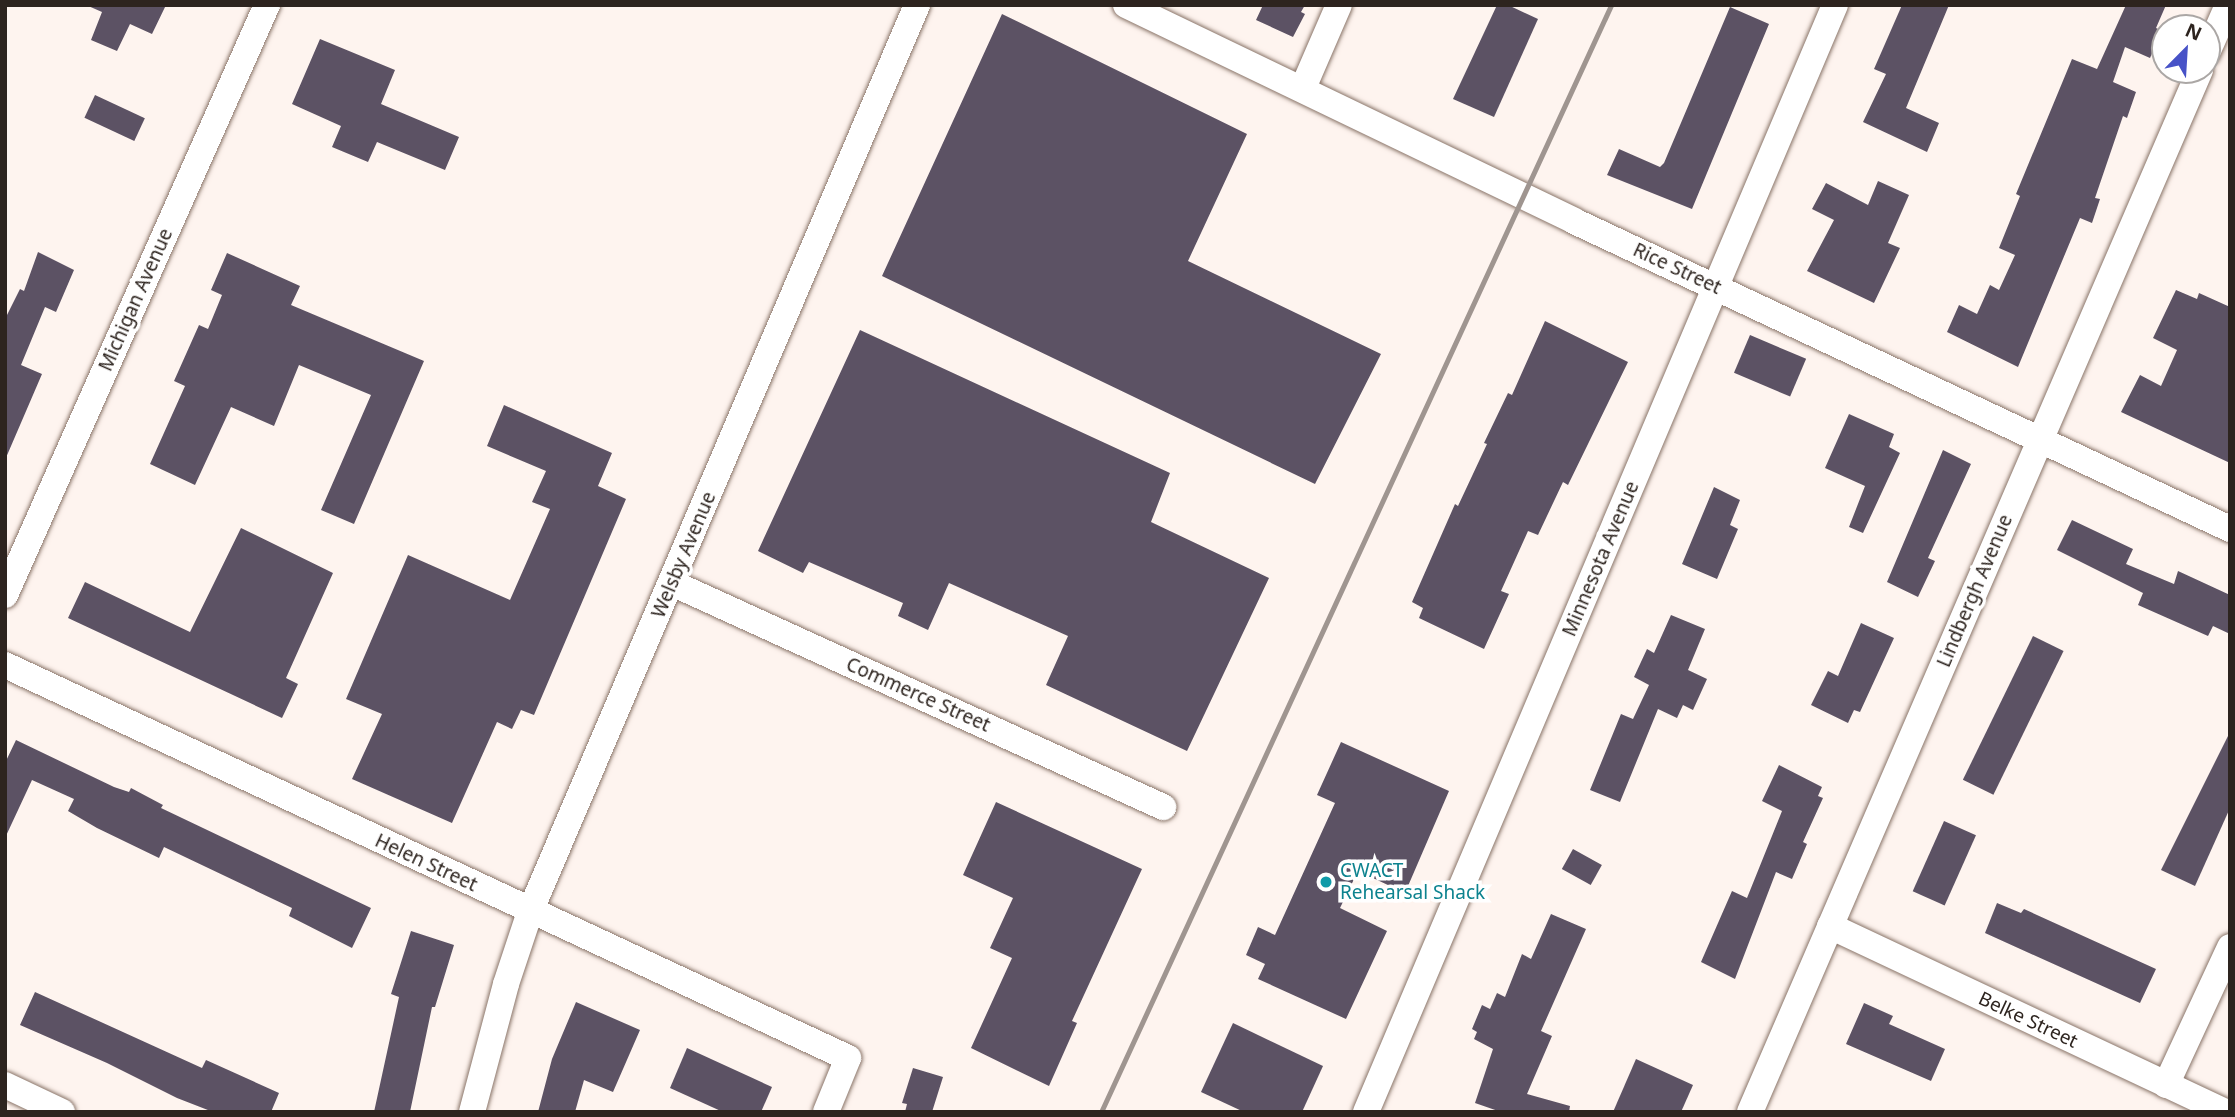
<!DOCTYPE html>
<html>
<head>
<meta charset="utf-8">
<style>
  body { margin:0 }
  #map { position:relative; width:2235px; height:1117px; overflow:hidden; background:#fef4ef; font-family:"Noto Sans",sans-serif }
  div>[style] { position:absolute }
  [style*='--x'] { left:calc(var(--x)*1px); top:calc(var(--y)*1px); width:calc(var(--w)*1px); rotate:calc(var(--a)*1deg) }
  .building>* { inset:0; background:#5c5264; transform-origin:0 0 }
  .roads { filter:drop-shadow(0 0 2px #897468) drop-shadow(0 0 2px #897468) }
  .minor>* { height:26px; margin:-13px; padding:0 13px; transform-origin:13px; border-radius:13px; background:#fff }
  .rail>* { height:5px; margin:-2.5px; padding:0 2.5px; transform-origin:2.5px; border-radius:2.5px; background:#9f9590 }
  .dots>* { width:19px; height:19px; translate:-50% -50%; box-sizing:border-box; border:4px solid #fff; border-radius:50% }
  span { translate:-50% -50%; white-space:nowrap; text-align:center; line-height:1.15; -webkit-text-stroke:7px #fff; paint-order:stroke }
  .street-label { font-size:19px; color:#2d241f }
  .culture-label { font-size:19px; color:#0d838f }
  .left { translate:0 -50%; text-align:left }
  .frame { position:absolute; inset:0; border:7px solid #2d241f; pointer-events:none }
  .north { position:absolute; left:2151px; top:14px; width:70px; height:70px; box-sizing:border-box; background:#fff; border:2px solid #aba7a5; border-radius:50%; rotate:24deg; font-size:19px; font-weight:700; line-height:28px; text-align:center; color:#2d241f }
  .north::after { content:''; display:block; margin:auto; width:24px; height:32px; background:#4752c7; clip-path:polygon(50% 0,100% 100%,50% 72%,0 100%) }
</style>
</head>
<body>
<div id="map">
  <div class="building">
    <i style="clip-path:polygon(86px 5px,166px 5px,152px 34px,130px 24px,117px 51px,91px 40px,102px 12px)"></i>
    <i style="clip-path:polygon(1263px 5px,1305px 5px,1301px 12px,1305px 14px,1293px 37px,1256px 20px)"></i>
    <i style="clip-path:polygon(1497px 5px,1508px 5px,1538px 19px,1494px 117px,1453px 99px)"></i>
    <i style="clip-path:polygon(1902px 5px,1949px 5px,1906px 108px,1939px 123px,1927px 152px,1863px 122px,1886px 74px,1874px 69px)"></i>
    <i style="clip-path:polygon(2126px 5px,2166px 5px,2156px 28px,2162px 31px,2150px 58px,2125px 47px,2113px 82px,2136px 92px,2127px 118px,2123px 116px,2095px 198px,2100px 199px,2092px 223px,2080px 218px,2018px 367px,1947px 332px,1959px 305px,1977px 314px,1990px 285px,1999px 290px,2015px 255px,1999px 248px,2020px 196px,2016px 194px,2072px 59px,2097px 69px)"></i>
    <i style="clip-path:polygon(1730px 7px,1769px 24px,1692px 209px,1607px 175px,1619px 149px,1660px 167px,1664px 163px)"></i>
    <i style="clip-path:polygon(1002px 14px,1247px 134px,1188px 261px,1381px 354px,1315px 484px,882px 276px)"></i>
    <i style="clip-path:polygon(320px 39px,395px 70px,381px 104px,459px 137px,445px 170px,377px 142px,368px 162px,332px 147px,341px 126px,292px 104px)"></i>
    <i style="left:95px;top:95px;width:55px;height:25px;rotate:25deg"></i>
    <i style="clip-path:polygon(1878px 181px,1909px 195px,1888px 243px,1900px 248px,1874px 303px,1807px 271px,1834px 220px,1812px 209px,1826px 183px,1868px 205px)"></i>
    <i style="clip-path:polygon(38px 252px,74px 270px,56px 312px,45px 307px,21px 365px,42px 374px,5px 460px,5px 319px,20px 289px,24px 291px)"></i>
    <i style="clip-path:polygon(227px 253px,300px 286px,291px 305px,424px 361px,354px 524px,321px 510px,371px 395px,299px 365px,274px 426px,231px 407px,195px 485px,150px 464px,185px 386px,174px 381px,199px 325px,208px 329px,222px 295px,211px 290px)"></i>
    <i style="clip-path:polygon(2176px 290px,2197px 299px,2199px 293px,2230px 307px,2230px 463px,2121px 412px,2140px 375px,2161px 386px,2177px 350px,2153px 338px)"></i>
    <i style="clip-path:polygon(1545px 321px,1628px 362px,1568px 485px,1563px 482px,1538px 535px,1528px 531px,1501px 591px,1509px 594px,1484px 649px,1419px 618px,1423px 608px,1412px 602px,1455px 504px,1458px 506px,1487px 444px,1484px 443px,1508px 393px,1512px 395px)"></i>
    <i style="clip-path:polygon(860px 330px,1170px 473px,1151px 522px,1269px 578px,1187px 751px,1046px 685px,1068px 636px,949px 583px,928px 630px,898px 616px,903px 603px,809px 562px,803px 573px,758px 551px)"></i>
    <i style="left:1750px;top:335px;width:61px;height:41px;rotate:23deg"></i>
    <i style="clip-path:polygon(504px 405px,612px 453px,598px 486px,626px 499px,534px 715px,521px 710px,512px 729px,497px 722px,452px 823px,352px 779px,382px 714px,346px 699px,408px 555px,510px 600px,550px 509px,532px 502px,546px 471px,487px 446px)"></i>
    <i style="clip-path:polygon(1849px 414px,1894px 434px,1889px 447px,1900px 453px,1863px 533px,1849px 527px,1865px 486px,1825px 468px)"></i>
    <i style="clip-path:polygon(1943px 450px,1971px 464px,1928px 558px,1935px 561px,1918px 597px,1887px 582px)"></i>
    <i style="clip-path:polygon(1714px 487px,1740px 500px,1730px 525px,1738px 529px,1717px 579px,1682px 564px)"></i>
    <i style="clip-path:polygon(2072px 520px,2133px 549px,2126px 564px,2174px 584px,2178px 571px,2230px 595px,2230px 634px,2213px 626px,2208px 636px,2138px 605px,2143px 593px,2057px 550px)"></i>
    <i style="clip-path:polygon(241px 528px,333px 573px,286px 678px,298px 684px,282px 718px,68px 618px,85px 582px,190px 632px)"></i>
    <i style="clip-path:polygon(1671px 615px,1705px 629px,1688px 670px,1707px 679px,1693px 710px,1683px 705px,1677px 718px,1658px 709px,1620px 802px,1590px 790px,1621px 714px,1633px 719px,1649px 685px,1634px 677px,1647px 649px,1654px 653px)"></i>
    <i style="clip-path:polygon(1861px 623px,1894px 638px,1860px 712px,1854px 710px,1848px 723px,1811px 705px,1828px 671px,1838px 676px)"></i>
    <i style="left:2033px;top:636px;width:34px;height:160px;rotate:26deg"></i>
    <i style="clip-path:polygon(2230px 732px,2230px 808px,2195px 886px,2161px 870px)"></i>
    <i style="clip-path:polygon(16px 740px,114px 787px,129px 792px,131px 788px,163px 805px,161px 808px,371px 908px,352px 948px,289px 916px,292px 908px,164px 847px,159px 858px,97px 828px,68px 811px,74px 799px,32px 780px,5px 838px,5px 763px)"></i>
    <i style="clip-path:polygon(1341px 742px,1449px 791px,1405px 893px,1358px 871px,1340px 908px,1387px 931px,1346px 1019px,1258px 979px,1265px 964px,1246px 955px,1258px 927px,1275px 935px,1335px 803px,1317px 795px)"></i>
    <i style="clip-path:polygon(1779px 765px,1822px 787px,1818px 796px,1823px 798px,1803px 842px,1807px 844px,1792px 879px,1776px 872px,1735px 979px,1701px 962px,1732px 891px,1747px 898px,1782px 811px,1762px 801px)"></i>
    <i style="clip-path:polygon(996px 802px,1142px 869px,1072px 1021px,1077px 1023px,1049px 1086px,971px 1048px,1012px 958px,990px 948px,1013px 898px,963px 875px)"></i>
    <i style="left:1944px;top:821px;width:35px;height:77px;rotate:24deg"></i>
    <i style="left:1573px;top:849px;width:33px;height:23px;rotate:29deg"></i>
    <i style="clip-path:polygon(1997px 903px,2021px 913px,2024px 909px,2156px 969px,2140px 1003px,1985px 933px)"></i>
    <i style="clip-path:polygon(1551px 914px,1586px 929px,1541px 1031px,1552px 1036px,1527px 1094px,1570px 1106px,1569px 1112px,1501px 1112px,1475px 1103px,1493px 1049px,1474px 1039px,1477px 1032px,1472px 1029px,1482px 1005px,1490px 1009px,1497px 993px,1505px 997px,1522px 954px,1531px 959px)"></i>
    <i style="clip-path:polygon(411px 931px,454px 945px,435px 1007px,432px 1007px,410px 1112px,374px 1112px,399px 997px,391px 994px)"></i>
    <i style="clip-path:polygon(35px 992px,202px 1068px,206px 1060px,279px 1093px,271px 1112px,213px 1112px,177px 1098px,107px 1063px,20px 1025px)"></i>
    <i style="clip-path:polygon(576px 1002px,640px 1030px,613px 1092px,584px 1080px,575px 1112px,538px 1112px,552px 1059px)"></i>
    <i style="clip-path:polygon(1864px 1003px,1893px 1016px,1889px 1024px,1945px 1049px,1931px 1081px,1846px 1044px)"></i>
    <i style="clip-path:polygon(1233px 1023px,1323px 1066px,1302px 1112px,1244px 1112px,1201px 1092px)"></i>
    <i style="clip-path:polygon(687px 1048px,772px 1087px,761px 1112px,723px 1112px,670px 1088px)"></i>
    <i style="clip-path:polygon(1636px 1059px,1693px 1085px,1681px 1112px,1613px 1112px)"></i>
    <i style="clip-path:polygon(913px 1068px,943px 1077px,932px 1112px,905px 1112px,907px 1104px,902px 1103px)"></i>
  </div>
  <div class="roads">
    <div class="minor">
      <i style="--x:1126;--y:5;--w:497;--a:25.7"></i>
      <i style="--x:1574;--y:221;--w:725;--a:25.15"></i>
      <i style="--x:2207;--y:53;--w:52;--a:-66.4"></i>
      <i style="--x:1303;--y:88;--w:90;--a:-66.6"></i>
      <i style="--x:672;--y:583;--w:540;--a:24.52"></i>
      <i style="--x:5;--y:595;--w:646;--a:-66.06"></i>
      <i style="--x:5;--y:665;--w:930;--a:24.99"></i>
      <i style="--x:848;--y:1058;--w:58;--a:112.2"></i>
      <i style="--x:1830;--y:926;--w:438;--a:25.2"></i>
      <i style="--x:5;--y:1085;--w:63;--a:25.3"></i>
      <i style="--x:2166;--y:1085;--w:152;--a:-65.1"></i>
      <i style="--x:472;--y:1112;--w:132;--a:-75.1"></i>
      <i style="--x:506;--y:984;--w:76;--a:-71.6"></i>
      <i style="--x:530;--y:912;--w:986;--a:-66.89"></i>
      <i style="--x:1366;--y:1112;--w:1202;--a:-67.04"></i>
      <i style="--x:1750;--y:1112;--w:1135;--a:-66.64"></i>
    </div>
  </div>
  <div class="rail">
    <i style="--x:1101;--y:1112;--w:1219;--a:-65.26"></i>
  </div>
  <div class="dots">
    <i style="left:1326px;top:882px;background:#0f9aa8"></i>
  </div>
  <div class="street-label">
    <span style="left:1677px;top:269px;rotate:25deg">Rice Street</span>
    <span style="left:136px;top:300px;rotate:-66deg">Michigan Avenue</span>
    <span style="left:684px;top:555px;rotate:-67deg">Welsby Avenue</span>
    <span style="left:1601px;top:559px;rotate:-67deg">Minnesota Avenue</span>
    <span style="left:1975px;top:591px;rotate:-67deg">Lindbergh Avenue</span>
    <span style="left:918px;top:695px;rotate:24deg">Commerce Street</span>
    <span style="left:426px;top:863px;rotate:25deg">Helen Street</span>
    <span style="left:2028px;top:1020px;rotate:25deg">Belke Street</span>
  </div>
  <div class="culture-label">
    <span class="left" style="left:1340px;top:882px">CWACT<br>Rehearsal Shack</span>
  </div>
  <div class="frame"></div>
  <div class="north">N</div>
</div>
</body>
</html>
